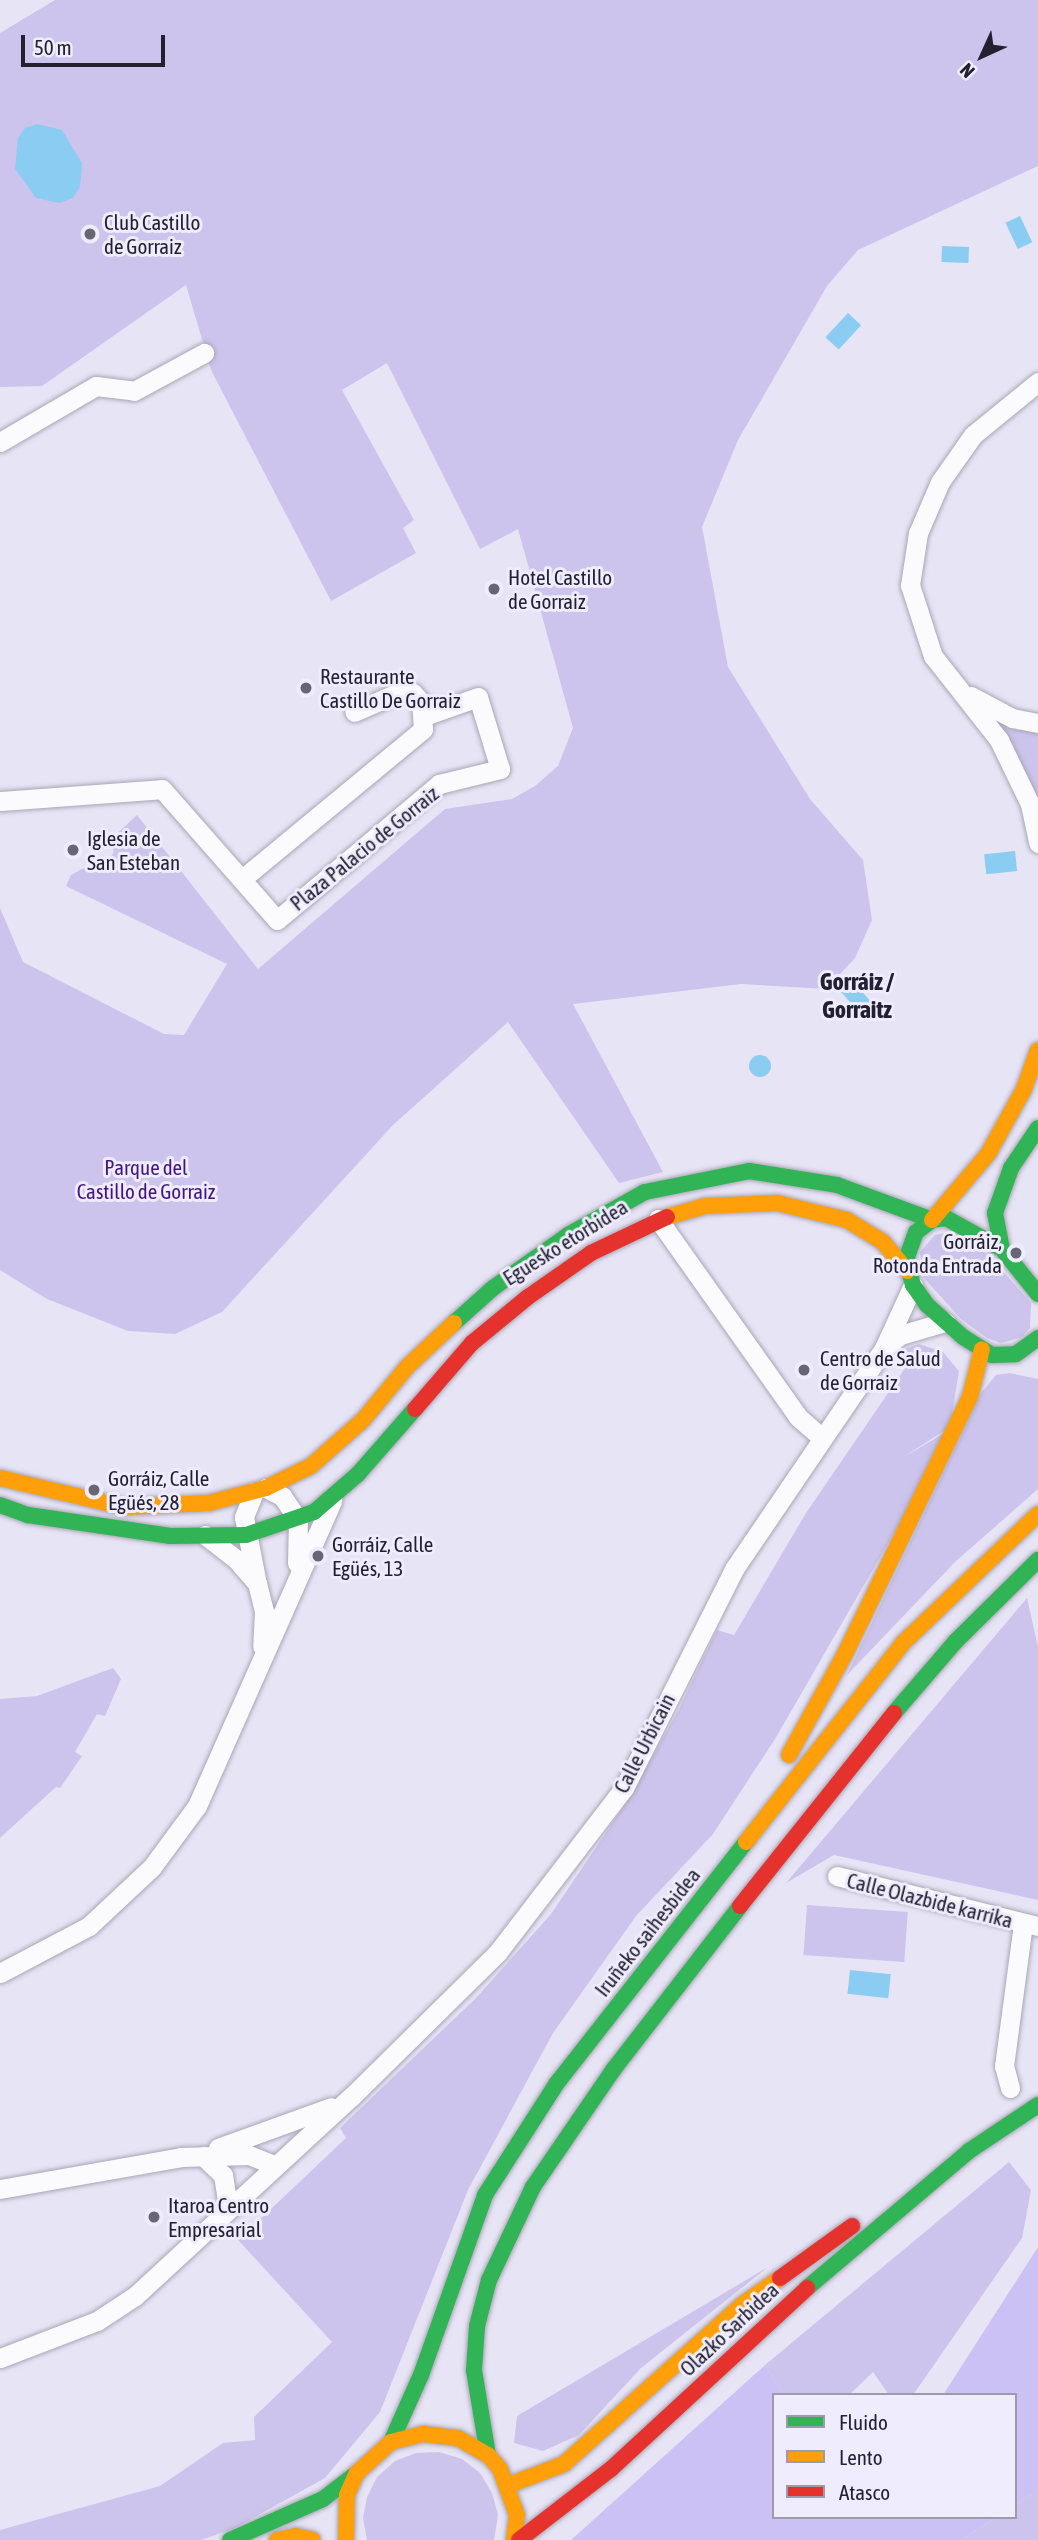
<!DOCTYPE html>
<html>
<head>
<meta charset="utf-8">
<style>
  body { margin:0 }
  #map { position:relative; width:1038px; height:2540px; overflow:hidden; background:#e7e4f6; font-family:"Asap Condensed",sans-serif }
  div>[style] { position:absolute }
  [style*='--x'] { left:calc(var(--x)*1px); top:calc(var(--y)*1px); width:calc(var(--w)*1px); rotate:calc(var(--a)*1deg) }
  .green>* { inset:0; background:#ccc4ed; transform-origin:0 0 }
  .forest>* { inset:0; background:#ccc1f4 }
  .water>* { inset:0; background:#8bccf2; transform-origin:0 0 }
  .round { border-radius:50% }
  .roads { filter:drop-shadow(0 0 2px #a9a6b5) drop-shadow(0 0 2px #a9a6b5) }
  .street>* { height:19px; margin:-9.5px; padding:0 9.5px; transform-origin:9.5px; border-radius:9.5px; background:#fbfbfe }
  .fast>* { height:16px; margin:-8px; padding:0 8px; transform-origin:8px; border-radius:8px; background:#30b455 }
  .slow>* { height:16px; margin:-8px; padding:0 8px; transform-origin:8px; border-radius:8px; background:#ff9f0a }
  .jam>* { height:16px; margin:-8px; padding:0 8px; transform-origin:8px; border-radius:8px; background:#e5322d }
  .dots>* { width:19px; height:19px; translate:-50% -50%; box-sizing:border-box; border:4px solid #efecfd; border-radius:50% }
  span { translate:-50% -50%; white-space:nowrap; text-align:center; line-height:1.15; -webkit-text-stroke:6px #efecfd; paint-order:stroke }
  .poi-label { font-size:21px; color:#23212f }
  .left { translate:0 -50%; text-align:left }
  .right { translate:-100% -50%; text-align:right }
  .street-label { font-size:21px; color:#23212f }
  .park-label { font-size:21px; color:#421486 }
  .quarter-label { font-size:24px; color:#23212f; font-weight:700 }
  .legend { position:absolute; left:772px; top:2393px; width:245px; height:126px; box-sizing:border-box; background:#efecfd; border:2px solid #9d9bab; margin:0; padding:9px 12px; list-style:none; font-size:21px; color:#23212f }
  .legend li { display:flex; align-items:center; gap:14px; height:35px }
  .legend b { width:35px; border:2px solid #9d9bab }
  .north { position:absolute; left:947px; top:21px; width:70px; height:70px; -webkit-text-stroke:5px #efecfd; paint-order:stroke; rotate:225deg; font-size:19px; font-weight:700; line-height:28px; text-align:center; color:#23212f }
  .north::after { content:''; display:block; margin:auto; width:24px; height:32px; background:#23212f; clip-path:polygon(50% 0,100% 100%,50% 72%,0 100%) }
  .scale { position:absolute; left:21px; top:35px; width:144px; height:32px; box-sizing:border-box; border:4px solid #23212f; border-top:0; padding-left:9px; font-size:21px; line-height:24px; white-space:nowrap; color:#23212f; -webkit-text-stroke:5px #efecfd; paint-order:stroke }
</style>
</head>
<body>
<div id="map">
  <div class="green">
    <i style="clip-path:polygon(55px 0,1038px 0,1038px 166px,858px 250px,827px 286px,738px 440px,702px 527px,728px 667px,810px 799px,863px 860px,872px 920px,855px 958px,826px 989px,741px 984px,573px 1004px,663px 1172px,619px 1183px,508px 1022px,393px 1125px,222px 1312px,175px 1334px,128px 1331px,47px 1299px,0 1270px,0 908px,23px 962px,164px 1034px,184px 1035px,227px 964px,66px 886px,71px 875px,95px 862px,105px 866px,114px 852px,109px 841px,137px 815px,258px 969px,445px 809px,512px 799px,535px 786px,558px 766px,573px 728px,518px 529px,480px 549px,387px 363px,342px 390px,414px 520px,403px 528px,416px 553px,331px 601px,211px 370px,186px 285px,42px 386px,0 387px,0 33px)"></i>
    <i style="clip-path:polygon(994px 717px,1038px 729px,1038px 808px,995px 724px)"></i>
    <i style="clip-path:polygon(945px 1233px,975px 1245px,993px 1260px,1031px 1303px,1030px 1328px,1022px 1337px,1001px 1343px,987px 1338px,961px 1319px,923px 1277px,920px 1252px,935px 1235px)"></i>
    <i style="clip-path:polygon(919px 1344px,943px 1352px,959px 1371px,950px 1427px,902px 1458px,956px 1426px,775px 1739px,713px 1834px,636px 1916px,553px 2033px,468px 2190px,380px 2412px,325px 2478px,235px 2528px,201px 2540px,0 2540px,0 2530px,160px 2486px,223px 2443px,255px 2440px,254px 2417px,332px 2342px,238px 2240px,346px 2138px,340px 2128px,477px 1997px,551px 1914px,626px 1803px,677px 1713px,717px 1630px,734px 1635px,806px 1513px,908px 1364px,898px 1351px)"></i>
    <i style="clip-path:polygon(1009px 1373px,1038px 1379px,1038px 1489px,955px 1562px,847px 1675px,982px 1392px,996px 1375px)"></i>
    <i style="clip-path:polygon(1027px 1598px,1038px 1647px,1038px 1900px,834px 1855px,786px 1883px)"></i>
    <i style="clip-path:polygon(113px 1668px,121px 1679px,105px 1716px,97px 1714px,75px 1752px,82px 1756px,60px 1788px,56px 1787px,0 1838px,0 1699px,37px 1696px)"></i>
    <i style="left:807px;top:1905px;width:101px;height:50px;rotate:4deg"></i>
    <i style="clip-path:polygon(1009px 2162px,1031px 2190px,1022px 2238px,913px 2395px,889px 2395px,873px 2372px,849px 2395px,783px 2395px,765px 2365px)"></i>
    <i style="clip-path:polygon(768px 2267px,641px 2368px,579px 2435px,543px 2451px,514px 2443px,517px 2416px)"></i>
    <i style="clip-path:polygon(439px 2452px,462px 2459px,480px 2473px,492px 2493px,498px 2515px,494px 2540px,367px 2540px,363px 2518px,367px 2497px,377px 2477px,395px 2461px,416px 2453px)"></i>
    <i style="clip-path:polygon(1038px 2490px,1038px 2540px,961px 2540px,996px 2517px,1015px 2517px,1015px 2505px)"></i>
  </div>
  <div class="forest">
    <i style="clip-path:polygon(1038px 2247px,1038px 2490px,1015px 2505px,1015px 2395px,943px 2395px)"></i>
    <i style="clip-path:polygon(765px 2365px,783px 2395px,774px 2395px,774px 2517px,996px 2517px,961px 2540px,571px 2540px)"></i>
  </div>
  <div class="water">
    <i style="clip-path:polygon(37px 124px,62px 130px,82px 163px,80px 187px,73px 198px,59px 203px,36px 198px,15px 169px,18px 138px,25px 128px)"></i>
    <i style="left:1020px;top:216px;width:29px;height:16px;rotate:65deg"></i>
    <i style="left:942px;top:246px;width:27px;height:16px;rotate:2deg"></i>
    <i style="left:848px;top:313px;width:18px;height:33px;rotate:43deg"></i>
    <i style="left:1015px;top:851px;width:20px;height:31px;rotate:84deg"></i>
    <i style="left:852px;top:980px;width:30px;height:16px;rotate:49deg"></i>
    <i class="round" style="left:749px;top:1055px;width:22px;height:22px"></i>
    <i style="left:850px;top:1970px;width:41px;height:24px;rotate:6deg"></i>
  </div>
  <div class="roads">
    <div class="street">
      <i style="--x:1038;--y:382;--w:84;--a:140.8"></i>
      <i style="--x:973;--y:435;--w:57;--a:125.1"></i>
      <i style="--x:940;--y:482;--w:56;--a:113.3"></i>
      <i style="--x:918;--y:533;--w:53;--a:98.7"></i>
      <i style="--x:910;--y:585;--w:75;--a:72.1"></i>
      <i style="--x:933;--y:656;--w:107;--a:51.8"></i>
      <i style="--x:999;--y:740;--w:71;--a:64.2"></i>
      <i style="--x:1030;--y:804;--w:40;--a:78"></i>
      <i style="--x:0;--y:442;--w:111;--a:-30.3"></i>
      <i style="--x:96;--y:386;--w:38;--a:7"></i>
      <i style="--x:134;--y:391;--w:80;--a:-28.5"></i>
      <i style="--x:971;--y:696;--w:47;--a:28.2"></i>
      <i style="--x:1012;--y:718;--w:26;--a:11"></i>
      <i style="--x:0;--y:801;--w:162;--a:-4.2"></i>
      <i style="--x:162;--y:789;--w:174;--a:48.7"></i>
      <i style="--x:277;--y:920;--w:212;--a:-40"></i>
      <i style="--x:439;--y:784;--w:63;--a:-13.8"></i>
      <i style="--x:500;--y:769;--w:75;--a:-107"></i>
      <i style="--x:478;--y:697;--w:57;--a:160.6"></i>
      <i style="--x:242;--y:879;--w:235;--a:-39.6"></i>
      <i style="--x:423;--y:729;--w:27;--a:-94"></i>
      <i style="--x:421;--y:702;--w:12;--a:-132"></i>
      <i style="--x:413;--y:693;--w:11;--a:-170"></i>
      <i style="--x:402;--y:691;--w:52;--a:156.4"></i>
      <i style="--x:658;--y:1219;--w:242;--a:54.7"></i>
      <i style="--x:798;--y:1417;--w:30;--a:41"></i>
      <i style="--x:885;--y:1348;--w:20;--a:-41"></i>
      <i style="--x:900;--y:1335;--w:47;--a:-16.1"></i>
      <i style="--x:266;--y:1488;--w:18;--a:27"></i>
      <i style="--x:282;--y:1496;--w:29;--a:56"></i>
      <i style="--x:298;--y:1520;--w:43;--a:91.3"></i>
      <i style="--x:254;--y:1492;--w:27;--a:112"></i>
      <i style="--x:244;--y:1517;--w:63;--a:79"></i>
      <i style="--x:205;--y:1535;--w:39;--a:38"></i>
      <i style="--x:236;--y:1559;--w:32;--a:49"></i>
      <i style="--x:257;--y:1583;--w:30;--a:76"></i>
      <i style="--x:264;--y:1612;--w:34;--a:93"></i>
      <i style="--x:837;--y:1876;--w:207;--a:14"></i>
      <i style="--x:0;--y:1973;--w:101;--a:-27.8"></i>
      <i style="--x:89;--y:1926;--w:86;--a:-43.1"></i>
      <i style="--x:152;--y:1867;--w:76;--a:-53.6"></i>
      <i style="--x:197;--y:1806;--w:334;--a:-66.1"></i>
      <i style="--x:1010;--y:2088;--w:23;--a:-105"></i>
      <i style="--x:1004;--y:2066;--w:144;--a:-82.4"></i>
      <i style="--x:218;--y:2148;--w:120;--a:-19.9"></i>
      <i style="--x:203;--y:2156;--w:28;--a:44"></i>
      <i style="--x:223;--y:2175;--w:33;--a:81"></i>
      <i style="--x:0;--y:2189;--w:184;--a:-10"></i>
      <i style="--x:181;--y:2157;--w:68;--a:-1.7"></i>
      <i style="--x:249;--y:2155;--w:27;--a:22"></i>
      <i style="--x:0;--y:2358;--w:104;--a:-20.9"></i>
      <i style="--x:97;--y:2321;--w:45;--a:-33.3"></i>
      <i style="--x:135;--y:2296;--w:294;--a:-42.7"></i>
      <i style="--x:351;--y:2097;--w:206;--a:-44.6"></i>
      <i style="--x:498;--y:1952;--w:207;--a:-52.5"></i>
      <i style="--x:624;--y:1788;--w:245;--a:-63.3"></i>
      <i style="--x:734;--y:1569;--w:267;--a:-55.8"></i>
      <i style="--x:884;--y:1348;--w:69;--a:-65.3"></i>
    </div>
    <div class="fast">
      <i style="--x:1002;--y:1249;--w:37;--a:-101"></i>
      <i style="--x:995;--y:1213;--w:48;--a:-70.4"></i>
      <i style="--x:1011;--y:1168;--w:48;--a:-56"></i>
      <i style="--x:1038;--y:1294;--w:58;--a:-128.7"></i>
      <i style="--x:1002;--y:1249;--w:64;--a:-151"></i>
      <i style="--x:946;--y:1218;--w:14;--a:172"></i>
      <i style="--x:932;--y:1220;--w:20;--a:143"></i>
      <i style="--x:916;--y:1232;--w:29;--a:110"></i>
      <i style="--x:906;--y:1259;--w:27;--a:75"></i>
      <i style="--x:913;--y:1285;--w:24;--a:55"></i>
      <i style="--x:927;--y:1305;--w:48;--a:41.6"></i>
      <i style="--x:963;--y:1337;--w:34;--a:32"></i>
      <i style="--x:992;--y:1355;--w:24;--a:-2"></i>
      <i style="--x:1016;--y:1354;--w:27;--a:-36"></i>
      <i style="--x:454;--y:1323;--w:52;--a:-41.9"></i>
      <i style="--x:493;--y:1288;--w:92;--a:-35.2"></i>
      <i style="--x:568;--y:1235;--w:88;--a:-29.2"></i>
      <i style="--x:645;--y:1192;--w:106;--a:-11.4"></i>
      <i style="--x:749;--y:1171;--w:89;--a:9"></i>
      <i style="--x:837;--y:1185;--w:101;--a:20.2"></i>
      <i style="--x:0;--y:1505;--w:30;--a:20"></i>
      <i style="--x:28;--y:1515;--w:144;--a:8.4"></i>
      <i style="--x:170;--y:1536;--w:76;--a:-0.8"></i>
      <i style="--x:246;--y:1535;--w:72;--a:-18.7"></i>
      <i style="--x:314;--y:1512;--w:58;--a:-40.8"></i>
      <i style="--x:358;--y:1474;--w:86;--a:-48.8"></i>
      <i style="--x:894;--y:1713;--w:94;--a:-49.3"></i>
      <i style="--x:955;--y:1642;--w:117;--a:-44.7"></i>
      <i style="--x:807;--y:2288;--w:212;--a:-40.2"></i>
      <i style="--x:969;--y:2151;--w:83;--a:-33.7"></i>
      <i style="--x:391;--y:2442;--w:73;--a:-65.9"></i>
      <i style="--x:421;--y:2375;--w:191;--a:-70.4"></i>
      <i style="--x:485;--y:2195;--w:133;--a:-57.3"></i>
      <i style="--x:557;--y:2083;--w:306;--a:-51.9"></i>
      <i style="--x:488;--y:2455;--w:86;--a:-99.4"></i>
      <i style="--x:474;--y:2370;--w:44;--a:-86.1"></i>
      <i style="--x:477;--y:2326;--w:48;--a:-75.4"></i>
      <i style="--x:489;--y:2280;--w:103;--a:-64.7"></i>
      <i style="--x:533;--y:2187;--w:142;--a:-55.6"></i>
      <i style="--x:613;--y:2070;--w:207;--a:-52.2"></i>
      <i style="--x:230;--y:2540;--w:102;--a:-23.8"></i>
      <i style="--x:323;--y:2499;--w:43;--a:-37.4"></i>
    </div>
    <div class="slow">
      <i style="--x:667;--y:1217;--w:40;--a:-16"></i>
      <i style="--x:705;--y:1206;--w:72;--a:-2.4"></i>
      <i style="--x:777;--y:1203;--w:72;--a:13.7"></i>
      <i style="--x:847;--y:1220;--w:42;--a:31.4"></i>
      <i style="--x:883;--y:1242;--w:38;--a:50"></i>
      <i style="--x:932;--y:1220;--w:87;--a:-49.7"></i>
      <i style="--x:988;--y:1154;--w:74;--a:-61"></i>
      <i style="--x:1024;--y:1089;--w:41;--a:-70.3"></i>
      <i style="--x:0;--y:1478;--w:127;--a:13.2"></i>
      <i style="--x:124;--y:1507;--w:85;--a:-2.7"></i>
      <i style="--x:209;--y:1503;--w:59;--a:-14.7"></i>
      <i style="--x:266;--y:1488;--w:50;--a:-26.1"></i>
      <i style="--x:311;--y:1466;--w:69;--a:-41.5"></i>
      <i style="--x:363;--y:1420;--w:70;--a:-50.2"></i>
      <i style="--x:408;--y:1366;--w:63;--a:-43.1"></i>
      <i style="--x:789;--y:1755;--w:115;--a:-61"></i>
      <i style="--x:845;--y:1654;--w:286;--a:-64.1"></i>
      <i style="--x:970;--y:1397;--w:49;--a:-76"></i>
      <i style="--x:746;--y:1842;--w:255;--a:-51.7"></i>
      <i style="--x:904;--y:1642;--w:185;--a:-43.7"></i>
      <i style="--x:509;--y:2485;--w:59;--a:-20.9"></i>
      <i style="--x:564;--y:2464;--w:240;--a:-41.8"></i>
      <i style="--x:743;--y:2304;--w:45;--a:-35.1"></i>
      <i style="--x:277;--y:2540;--w:19;--a:-12"></i>
      <i style="--x:296;--y:2536;--w:17;--a:13"></i>
      <i style="--x:346;--y:2540;--w:45;--a:-88.7"></i>
      <i style="--x:347;--y:2495;--w:24;--a:-66"></i>
      <i style="--x:357;--y:2473;--w:46;--a:-42.4"></i>
      <i style="--x:391;--y:2442;--w:34;--a:-14"></i>
      <i style="--x:424;--y:2434;--w:34;--a:7"></i>
      <i style="--x:458;--y:2438;--w:34;--a:30"></i>
      <i style="--x:488;--y:2455;--w:18;--a:49"></i>
      <i style="--x:500;--y:2469;--w:49;--a:69.7"></i>
      <i style="--x:517;--y:2515;--w:25;--a:97"></i>
    </div>
    <div class="jam">
      <i style="--x:415;--y:1409;--w:87;--a:-49.2"></i>
      <i style="--x:472;--y:1343;--w:72;--a:-39.4"></i>
      <i style="--x:528;--y:1297;--w:77;--a:-34.9"></i>
      <i style="--x:591;--y:1253;--w:84;--a:-25.3"></i>
      <i style="--x:740;--y:1906;--w:247;--a:-51.4"></i>
      <i style="--x:780;--y:2278;--w:89;--a:-35.8"></i>
      <i style="--x:519;--y:2540;--w:116;--a:-37.7"></i>
      <i style="--x:611;--y:2469;--w:267;--a:-42.7"></i>
    </div>
  </div>
  <div class="dots">
    <i style="left:90px;top:234px;background:#686575"></i>
    <i style="left:494px;top:589px;background:#686575"></i>
    <i style="left:306px;top:688px;background:#686575"></i>
    <i style="left:73px;top:850px;background:#686575"></i>
    <i style="left:1016px;top:1253px;background:#686575"></i>
    <i style="left:804px;top:1370px;background:#686575"></i>
    <i style="left:94px;top:1490px;background:#686575"></i>
    <i style="left:318px;top:1556px;background:#686575"></i>
    <i style="left:154px;top:2217px;background:#686575"></i>
  </div>
  <div class="poi-label">
    <span class="left" style="left:104px;top:234px">Club Castillo<br>de Gorraiz</span>
    <span class="left" style="left:508px;top:589px">Hotel Castillo<br>de Gorraiz</span>
    <span class="left" style="left:320px;top:688px">Restaurante<br>Castillo De Gorraiz</span>
    <span class="left" style="left:87px;top:850px">Iglesia de<br>San Esteban</span>
    <span class="right" style="left:1002px;top:1253px">Gorráiz,<br>Rotonda Entrada</span>
    <span class="left" style="left:820px;top:1370px">Centro de Salud<br>de Gorraiz</span>
    <span class="left" style="left:108px;top:1490px">Gorráiz, Calle<br>Egüés, 28</span>
    <span class="left" style="left:332px;top:1556px">Gorráiz, Calle<br>Egüés, 13</span>
    <span class="left" style="left:168px;top:2217px">Itaroa Centro<br>Empresarial</span>
  </div>
  <div class="street-label">
    <span style="left:364px;top:848px;rotate:-39deg">Plaza Palacio de Gorraiz</span>
    <span style="left:565px;top:1242px;rotate:-32deg">Eguesko etorbidea</span>
    <span style="left:644px;top:1743px;rotate:-63deg">Calle Urbicain</span>
    <span style="left:930px;top:1900px;rotate:14deg">Calle Olazbide karrika</span>
    <span style="left:647px;top:1932px;rotate:-52deg">Iruñeko saihesbidea</span>
    <span style="left:729px;top:2329px;rotate:-43deg">Olazko Sarbidea</span>
  </div>
  <div class="park-label">
    <span style="left:146px;top:1179px">Parque del<br>Castillo de Gorraiz</span>
  </div>
  <div class="quarter-label">
    <span style="left:857px;top:996px">Gorráiz /<br>Gorraitz</span>
  </div>
  <ul class="legend">
  <li><b style="height:9px;background:#30b455"></b>Fluido</li>
  <li><b style="height:9px;background:#ff9f0a"></b>Lento</li>
  <li><b style="height:9px;background:#e5322d"></b>Atasco</li>
  </ul>
  <div class="north">N</div>
  <div class="scale">50 m</div>
</div>
</body>
</html>
